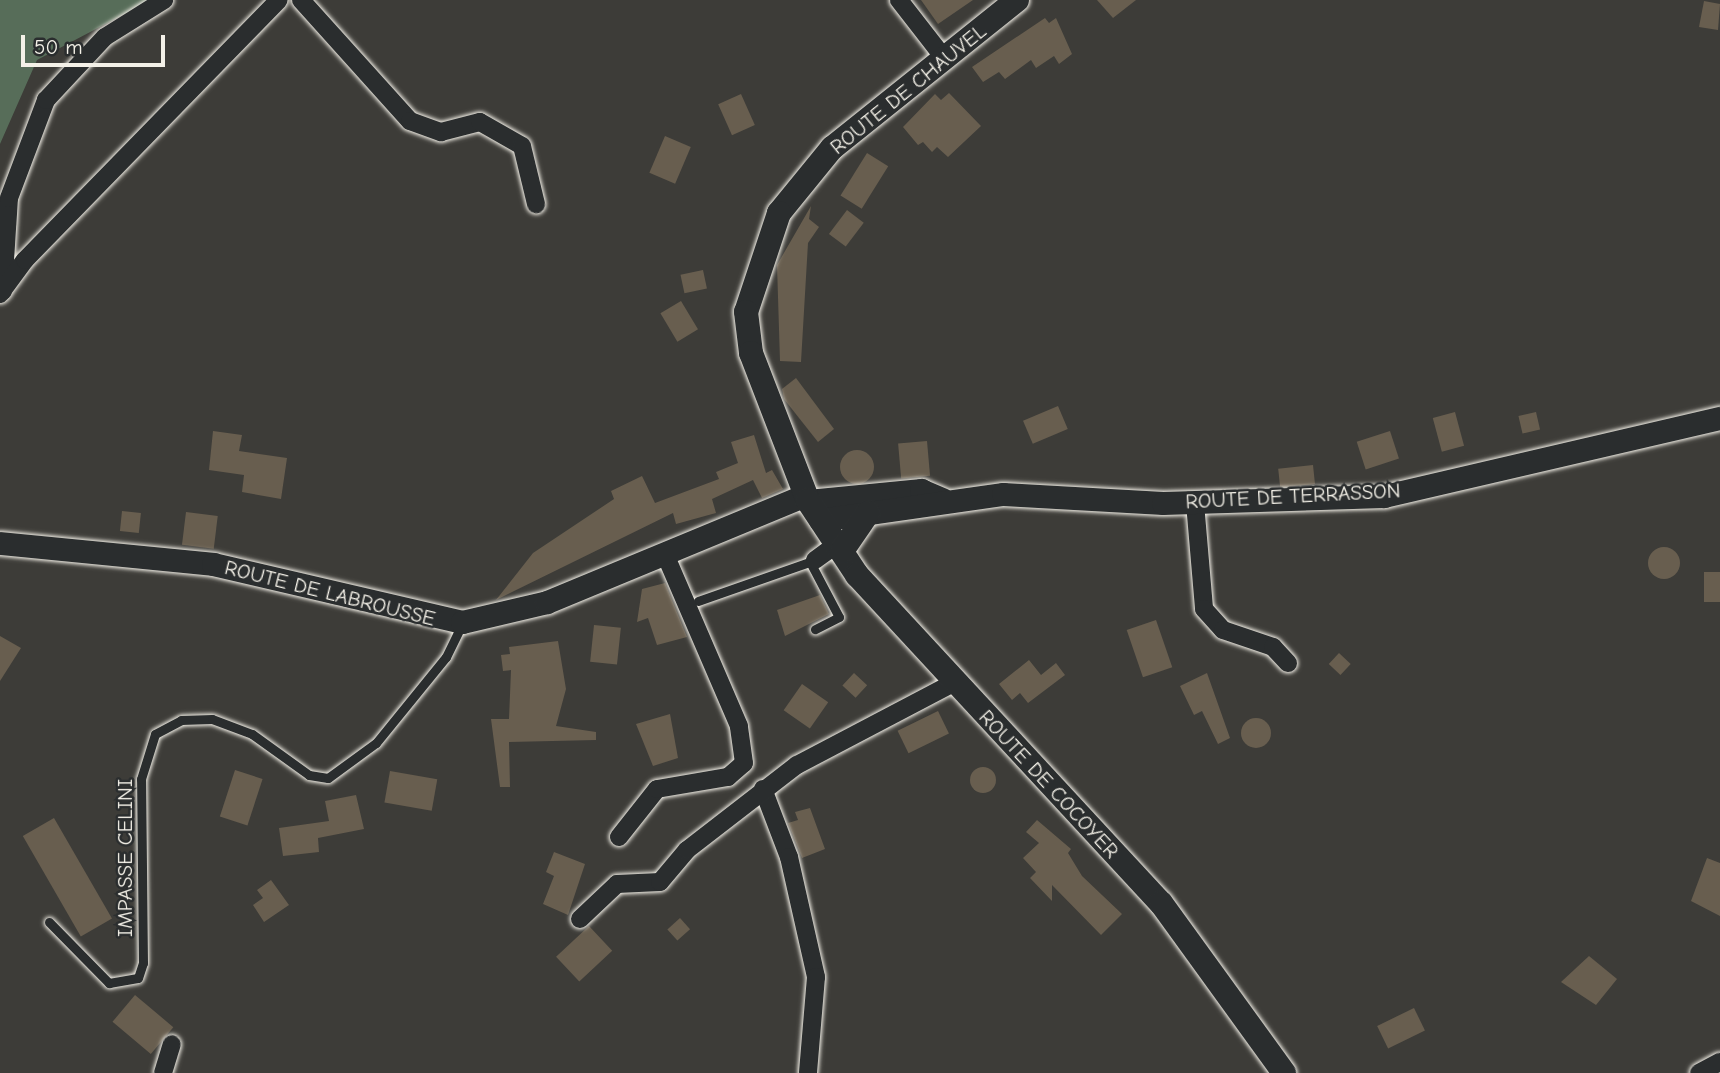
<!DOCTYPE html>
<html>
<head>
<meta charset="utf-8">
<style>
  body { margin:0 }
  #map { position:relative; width:1720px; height:1073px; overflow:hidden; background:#3d3c38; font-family:"Comic Neue",sans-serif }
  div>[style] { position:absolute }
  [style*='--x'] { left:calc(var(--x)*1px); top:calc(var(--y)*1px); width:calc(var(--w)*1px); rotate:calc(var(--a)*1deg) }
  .green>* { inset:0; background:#576d59 }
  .building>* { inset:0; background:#685e4f; transform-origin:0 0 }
  .round { border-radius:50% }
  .roads { filter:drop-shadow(0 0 2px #f4f1e8) drop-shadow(0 0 2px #f4f1e8) }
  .service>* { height:9px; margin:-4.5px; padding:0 4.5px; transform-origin:4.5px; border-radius:4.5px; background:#2a2d2e }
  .minor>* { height:18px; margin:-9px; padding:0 9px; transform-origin:9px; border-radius:9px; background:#2a2d2e }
  .tertiary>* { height:23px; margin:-11.5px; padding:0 11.5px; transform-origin:11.5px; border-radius:11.5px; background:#2a2d2e }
  .secondary>* { height:24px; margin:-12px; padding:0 12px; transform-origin:12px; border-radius:12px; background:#2a2d2e }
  span { translate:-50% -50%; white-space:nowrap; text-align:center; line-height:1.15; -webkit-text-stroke:5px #2a2d2e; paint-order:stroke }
  .street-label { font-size:21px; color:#f4f1e8 }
  .scale { position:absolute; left:21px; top:35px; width:144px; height:32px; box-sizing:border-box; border:4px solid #f4f1e8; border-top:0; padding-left:9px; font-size:21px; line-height:24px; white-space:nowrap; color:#f4f1e8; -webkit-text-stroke:5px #2a2d2e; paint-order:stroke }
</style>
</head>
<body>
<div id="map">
  <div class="green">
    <i style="clip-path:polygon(0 0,151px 0,37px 60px,0 144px)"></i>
  </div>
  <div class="building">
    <i style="clip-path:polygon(921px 0,973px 0,938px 24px)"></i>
    <i style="clip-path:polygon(1097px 0,1136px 0,1113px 18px)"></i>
    <i style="clip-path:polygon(1704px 1px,1720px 4px,1718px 30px,1699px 27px)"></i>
    <i style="clip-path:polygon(1045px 18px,1049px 23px,1056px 18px,1072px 54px,1059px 64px,1054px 56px,1036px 68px,1031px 60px,1005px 79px,999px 72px,983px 82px,972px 67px)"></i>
    <i style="clip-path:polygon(949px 93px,981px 126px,948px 157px,937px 147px,932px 152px,923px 142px,918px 145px,903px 127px,935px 94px,941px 100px)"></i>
    <i style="left:741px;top:94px;width:34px;height:25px;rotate:66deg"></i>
    <i style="left:665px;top:136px;width:28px;height:40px;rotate:23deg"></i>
    <i style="left:867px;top:153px;width:25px;height:50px;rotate:32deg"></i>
    <i style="clip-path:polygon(811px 206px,809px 219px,819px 227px,808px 243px,801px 362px,780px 361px,777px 265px)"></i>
    <i style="left:847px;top:210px;width:21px;height:30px;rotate:37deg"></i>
    <i style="left:703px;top:270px;width:19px;height:23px;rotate:78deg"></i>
    <i style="left:681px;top:301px;width:33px;height:24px;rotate:59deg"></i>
    <i style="clip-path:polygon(796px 378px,834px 429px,818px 442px,784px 399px,782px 389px)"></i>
    <i style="left:1058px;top:406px;width:25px;height:38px;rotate:67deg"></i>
    <i style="left:1455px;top:412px;width:35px;height:23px;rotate:75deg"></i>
    <i style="left:1536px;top:412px;width:18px;height:18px;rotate:77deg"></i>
    <i style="clip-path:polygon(213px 431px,242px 435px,239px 451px,287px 458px,281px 499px,242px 492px,244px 475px,209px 470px)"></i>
    <i style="left:1390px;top:431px;width:29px;height:35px;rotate:72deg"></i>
    <i style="clip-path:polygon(754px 435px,766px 473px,772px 470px,783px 489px,762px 498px,753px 480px,712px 499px,716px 513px,676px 524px,673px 513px,496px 600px,533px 553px,614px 499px,611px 491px,642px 476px,655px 503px,719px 479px,716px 472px,738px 463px,731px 442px)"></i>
    <i style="left:927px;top:441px;width:35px;height:29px;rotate:85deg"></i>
    <i class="round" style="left:840px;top:450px;width:34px;height:34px"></i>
    <i style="left:1313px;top:465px;width:19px;height:35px;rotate:84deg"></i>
    <i style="left:122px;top:511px;width:19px;height:20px;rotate:6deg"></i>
    <i style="left:186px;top:512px;width:32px;height:33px;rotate:7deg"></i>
    <i class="round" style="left:1648px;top:547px;width:32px;height:32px"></i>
    <i style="left:1720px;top:572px;width:30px;height:16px;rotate:90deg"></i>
    <i style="clip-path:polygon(665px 583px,687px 637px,657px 645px,648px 618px,637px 622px,642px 589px)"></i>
    <i style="clip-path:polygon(820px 595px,829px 614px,785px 636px,777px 610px)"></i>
    <i style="left:1156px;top:620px;width:50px;height:31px;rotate:71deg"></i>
    <i style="left:594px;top:625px;width:27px;height:37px;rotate:6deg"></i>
    <i style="clip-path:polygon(0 636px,21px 648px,0 681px)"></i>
    <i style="clip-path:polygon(558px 641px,566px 689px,556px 726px,596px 732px,596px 740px,509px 742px,510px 787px,500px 787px,491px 719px,509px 719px,511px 670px,503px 671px,501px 655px,510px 654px,509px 647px)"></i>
    <i style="left:1339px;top:653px;width:16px;height:15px;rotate:43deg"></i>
    <i style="clip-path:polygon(1029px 660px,1041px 675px,1056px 663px,1065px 675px,1028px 703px,1020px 693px,1012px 700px,999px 684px)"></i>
    <i style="left:854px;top:673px;width:18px;height:17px;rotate:43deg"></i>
    <i style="clip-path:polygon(1207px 673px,1230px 738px,1218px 744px,1202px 711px,1194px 715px,1180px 686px)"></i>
    <i style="left:802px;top:684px;width:32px;height:32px;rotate:35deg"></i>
    <i style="left:938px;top:711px;width:25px;height:45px;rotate:64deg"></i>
    <i style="clip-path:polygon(670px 714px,678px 758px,653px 766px,636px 724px)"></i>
    <i class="round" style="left:1241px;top:718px;width:30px;height:30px"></i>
    <i class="round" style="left:970px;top:767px;width:26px;height:26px"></i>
    <i style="left:235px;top:770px;width:29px;height:49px;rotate:18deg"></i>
    <i style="left:390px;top:771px;width:48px;height:32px;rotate:10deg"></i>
    <i style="clip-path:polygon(356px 795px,364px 829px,318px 838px,319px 852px,283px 856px,279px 828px,329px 821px,325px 801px)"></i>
    <i style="clip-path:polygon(810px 808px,825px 849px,802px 858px,788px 823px,798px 820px,795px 812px)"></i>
    <i style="left:54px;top:818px;width:116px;height:36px;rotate:60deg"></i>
    <i style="clip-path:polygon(1037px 820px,1071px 849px,1068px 853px,1082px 876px,1122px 914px,1101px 935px,1052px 885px,1052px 901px,1030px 878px,1036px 872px,1023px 858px,1039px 843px,1026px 832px)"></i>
    <i style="clip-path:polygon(554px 852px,585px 864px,568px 915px,543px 904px,554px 876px,546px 872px)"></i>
    <i style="clip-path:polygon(1707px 858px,1720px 863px,1720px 916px,1691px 901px)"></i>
    <i style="clip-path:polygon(271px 880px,289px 905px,264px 922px,253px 905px,263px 898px,257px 890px)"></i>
    <i style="left:680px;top:918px;width:15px;height:17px;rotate:48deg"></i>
    <i style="left:589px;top:926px;width:34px;height:45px;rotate:47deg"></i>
    <i style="clip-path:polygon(1589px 956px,1617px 979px,1596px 1005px,1561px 982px)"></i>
    <i style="left:135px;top:995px;width:50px;height:35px;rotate:40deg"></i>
    <i style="left:1414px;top:1008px;width:25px;height:41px;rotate:64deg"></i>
  </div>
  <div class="roads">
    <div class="service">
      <i style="--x:810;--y:562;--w:62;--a:62.2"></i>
      <i style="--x:839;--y:617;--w:27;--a:153"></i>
      <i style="--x:698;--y:601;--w:124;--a:-19.3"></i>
      <i style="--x:49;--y:922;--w:86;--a:45.5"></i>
      <i style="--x:109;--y:983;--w:29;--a:-10"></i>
      <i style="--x:138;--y:978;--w:16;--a:-72"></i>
      <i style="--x:143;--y:963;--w:184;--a:-90.6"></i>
      <i style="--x:141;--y:779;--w:47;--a:-72.7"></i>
      <i style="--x:155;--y:734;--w:30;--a:-28"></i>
      <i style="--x:181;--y:720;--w:31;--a:-2"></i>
      <i style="--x:212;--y:719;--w:43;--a:20.6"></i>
      <i style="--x:252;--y:734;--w:70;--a:35.7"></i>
      <i style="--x:309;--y:775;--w:19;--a:9"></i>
      <i style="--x:328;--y:778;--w:59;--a:-36.1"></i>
      <i style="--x:376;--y:743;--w:111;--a:-50.9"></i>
      <i style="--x:446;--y:657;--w:37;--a:-64"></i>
    </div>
    <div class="minor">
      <i style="--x:301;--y:0;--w:163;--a:48"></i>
      <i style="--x:410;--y:121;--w:33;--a:20"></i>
      <i style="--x:441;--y:132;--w:40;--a:-14.4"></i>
      <i style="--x:480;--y:122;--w:48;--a:29.7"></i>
      <i style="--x:522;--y:146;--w:60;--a:76.4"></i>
      <i style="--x:899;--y:0;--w:75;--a:52.1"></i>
      <i style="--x:3;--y:291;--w:93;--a:-86.3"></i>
      <i style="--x:9;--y:198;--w:105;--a:-69.3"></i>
      <i style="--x:46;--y:100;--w:86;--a:-46.9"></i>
      <i style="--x:105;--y:37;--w:70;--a:-32.1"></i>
      <i style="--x:0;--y:294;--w:42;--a:-53.7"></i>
      <i style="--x:25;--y:260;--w:363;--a:-45.7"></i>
      <i style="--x:1195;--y:503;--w:106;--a:85.1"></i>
      <i style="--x:1204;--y:609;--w:28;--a:48"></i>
      <i style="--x:1223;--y:630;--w:53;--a:18.8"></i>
      <i style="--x:1273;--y:647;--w:22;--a:47"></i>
      <i style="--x:815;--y:560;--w:27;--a:-36"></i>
      <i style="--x:763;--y:789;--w:73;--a:69.1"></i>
      <i style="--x:789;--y:857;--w:123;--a:77.3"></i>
      <i style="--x:816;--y:977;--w:96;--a:94.8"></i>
      <i style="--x:619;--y:837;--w:61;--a:-51.6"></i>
      <i style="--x:657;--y:789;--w:72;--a:-9.6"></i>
      <i style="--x:728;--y:777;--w:21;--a:-41"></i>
      <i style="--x:744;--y:763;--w:37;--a:-98"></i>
      <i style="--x:739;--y:726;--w:187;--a:-113.3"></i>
      <i style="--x:580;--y:919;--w:51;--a:-43.4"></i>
      <i style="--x:617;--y:884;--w:43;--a:-2.7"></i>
      <i style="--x:660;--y:882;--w:42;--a:-49.8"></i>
      <i style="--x:687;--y:850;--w:139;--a:-37.7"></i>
      <i style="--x:797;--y:765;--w:176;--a:-27.7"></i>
      <i style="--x:163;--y:1073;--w:30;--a:-73"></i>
      <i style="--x:1699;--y:1073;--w:24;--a:-28"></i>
    </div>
    <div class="tertiary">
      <i style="--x:808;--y:501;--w:114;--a:-5.6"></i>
      <i style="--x:921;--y:490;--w:23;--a:23"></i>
      <i style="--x:820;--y:520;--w:185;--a:-8.1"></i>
      <i style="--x:1003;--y:494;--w:160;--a:3.2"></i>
      <i style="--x:1163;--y:503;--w:221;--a:-1.8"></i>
      <i style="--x:1384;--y:496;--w:345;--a:-13.1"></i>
      <i style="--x:0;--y:543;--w:214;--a:5.6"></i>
      <i style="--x:213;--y:564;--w:256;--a:13.1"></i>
      <i style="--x:462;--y:622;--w:87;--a:-13.2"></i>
      <i style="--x:547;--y:602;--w:279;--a:-22.5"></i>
    </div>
    <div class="secondary">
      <i style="--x:1017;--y:0;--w:237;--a:141.3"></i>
      <i style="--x:832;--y:148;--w:84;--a:129.2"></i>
      <i style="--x:779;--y:213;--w:104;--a:108.4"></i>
      <i style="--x:746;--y:312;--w:41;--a:83"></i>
      <i style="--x:751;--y:353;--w:159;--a:68.9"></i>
      <i style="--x:808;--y:501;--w:89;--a:56.5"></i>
      <i style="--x:857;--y:575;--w:447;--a:47.2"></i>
      <i style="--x:1161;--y:903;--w:210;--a:54.1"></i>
      <i style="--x:842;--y:551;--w:46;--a:-55.6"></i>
    </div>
  </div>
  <div class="street-label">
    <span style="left:908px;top:89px;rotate:-39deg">ROUTE DE CHAUVEL</span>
    <span style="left:1293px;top:496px;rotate:-3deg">ROUTE DE TERRASSON</span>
    <span style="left:330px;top:593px;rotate:14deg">ROUTE DE LABROUSSE</span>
    <span style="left:1049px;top:784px;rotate:47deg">ROUTE DE COCOYER</span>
    <span style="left:125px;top:858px;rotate:-90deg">IMPASSE CELINI</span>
  </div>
  <div class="scale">50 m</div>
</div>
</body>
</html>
